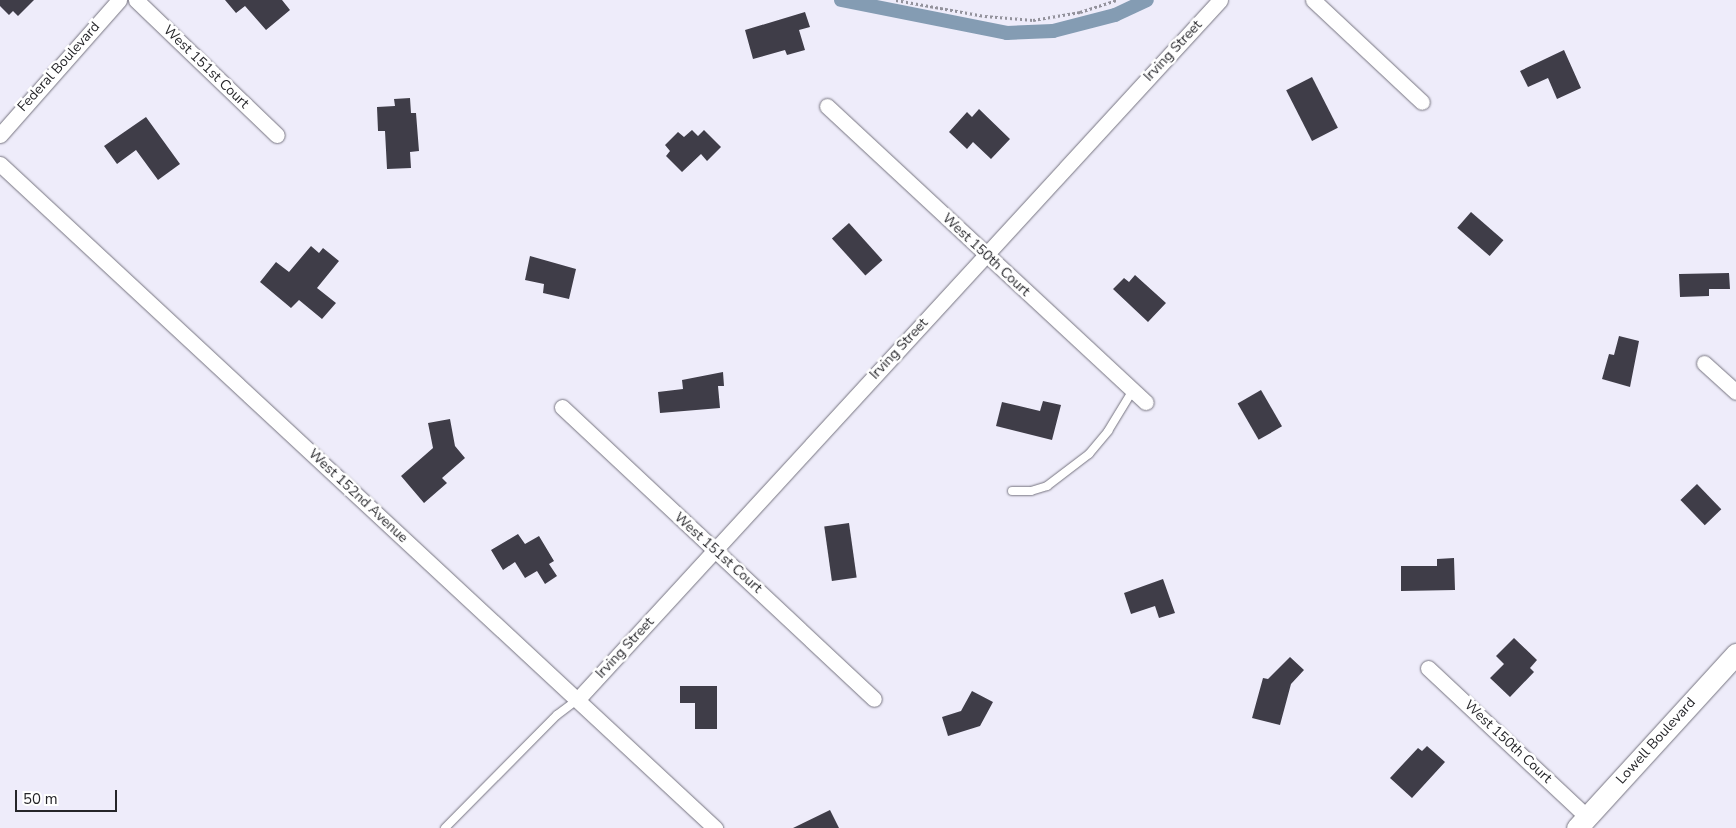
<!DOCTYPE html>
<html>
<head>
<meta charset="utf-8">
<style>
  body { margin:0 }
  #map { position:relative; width:1736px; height:828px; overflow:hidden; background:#eeecfa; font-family:"Nunito Sans",sans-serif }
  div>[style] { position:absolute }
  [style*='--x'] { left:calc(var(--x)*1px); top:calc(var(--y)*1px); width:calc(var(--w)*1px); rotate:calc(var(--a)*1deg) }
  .canal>* { height:14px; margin:-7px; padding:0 7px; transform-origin:7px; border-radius:7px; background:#849cb3 }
  .building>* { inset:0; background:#3f3d48; transform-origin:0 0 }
  .path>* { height:2.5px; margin-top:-1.25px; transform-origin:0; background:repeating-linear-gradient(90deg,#93929c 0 2.5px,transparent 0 5px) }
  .roads { filter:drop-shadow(0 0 1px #75737f) drop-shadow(0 0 1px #75737f) }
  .service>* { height:8px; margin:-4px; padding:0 4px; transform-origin:4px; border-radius:4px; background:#fff }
  .minor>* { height:15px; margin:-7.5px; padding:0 7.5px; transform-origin:7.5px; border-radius:7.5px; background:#fff }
  .secondary>* { height:21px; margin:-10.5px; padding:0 10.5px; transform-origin:10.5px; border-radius:10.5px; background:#fff }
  span { translate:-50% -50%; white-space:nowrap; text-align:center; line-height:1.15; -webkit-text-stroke:5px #fff; paint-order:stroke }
  .street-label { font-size:14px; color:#252529 }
  .scale { position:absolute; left:15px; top:790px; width:102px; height:22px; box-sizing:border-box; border:2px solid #252529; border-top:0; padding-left:6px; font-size:15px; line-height:18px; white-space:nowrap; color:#252529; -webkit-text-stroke:4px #fff; paint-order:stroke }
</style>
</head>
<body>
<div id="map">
  <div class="canal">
    <i style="--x:841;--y:0;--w:169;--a:11.2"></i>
    <i style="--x:1007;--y:33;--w:46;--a:-2.5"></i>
    <i style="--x:1053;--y:31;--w:64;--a:-14.5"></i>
    <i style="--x:1115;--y:15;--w:35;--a:-25"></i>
  </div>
  <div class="building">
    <i style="clip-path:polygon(0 0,34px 0,18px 16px,13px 11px,9px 15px,0 6px)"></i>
    <i style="clip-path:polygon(225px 0,282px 0,290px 10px,266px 30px,245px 6px,236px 13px)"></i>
    <i style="clip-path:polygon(805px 12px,810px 27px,799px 30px,805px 50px,787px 55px,785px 50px,753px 59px,745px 30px)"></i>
    <i style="clip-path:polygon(1564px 50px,1581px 88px,1557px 99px,1548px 78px,1528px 87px,1520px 71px)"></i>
    <i style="left:1312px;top:77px;width:57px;height:29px;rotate:63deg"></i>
    <i style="clip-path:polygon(410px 98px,411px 113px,416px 113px,419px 151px,410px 152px,411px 168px,387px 169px,385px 131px,378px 131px,377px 107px,395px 106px,394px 99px)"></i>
    <i style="clip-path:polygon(979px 109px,1010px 139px,991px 159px,973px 142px,967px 149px,949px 132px,967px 112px,972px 117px)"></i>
    <i style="clip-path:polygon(146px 117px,180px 164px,158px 180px,136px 150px,117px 164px,104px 146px)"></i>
    <i style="clip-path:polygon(692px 130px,698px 136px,704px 130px,721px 147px,707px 161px,701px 154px,682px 172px,666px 156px,670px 151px,665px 145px,678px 132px,684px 137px)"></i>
    <i style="left:1471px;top:212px;width:43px;height:21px;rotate:41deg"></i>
    <i style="left:849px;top:223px;width:50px;height:23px;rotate:48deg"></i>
    <i style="clip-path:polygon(311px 246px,319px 253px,323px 248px,339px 261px,317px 288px,336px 303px,322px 319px,299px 300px,291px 308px,260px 282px,276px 262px,289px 272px)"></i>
    <i style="clip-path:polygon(530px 256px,576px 269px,569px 299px,543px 293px,544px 284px,525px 280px)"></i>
    <i style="clip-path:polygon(1729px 273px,1730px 289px,1709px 289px,1709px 296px,1680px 297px,1679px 274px)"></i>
    <i style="clip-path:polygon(1135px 275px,1166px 303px,1148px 322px,1113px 289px,1124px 278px,1129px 282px)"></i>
    <i style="clip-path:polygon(1619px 336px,1639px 341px,1630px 387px,1602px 379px,1609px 354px,1614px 355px)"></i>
    <i style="clip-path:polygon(723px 372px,724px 386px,718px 386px,720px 408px,660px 413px,658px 392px,683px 389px,682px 380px)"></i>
    <i style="left:1261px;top:390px;width:42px;height:27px;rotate:60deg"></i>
    <i style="clip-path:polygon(1043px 401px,1061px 405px,1052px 440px,996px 426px,1002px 402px,1040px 411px)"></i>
    <i style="clip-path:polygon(450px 419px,455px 446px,465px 458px,442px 478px,447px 483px,424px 503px,401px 476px,433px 448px,428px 423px)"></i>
    <i style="left:1697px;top:484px;width:35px;height:23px;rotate:46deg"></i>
    <i style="left:849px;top:523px;width:55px;height:25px;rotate:82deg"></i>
    <i style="clip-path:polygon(518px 534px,525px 544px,539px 536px,554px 561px,549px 564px,557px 576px,545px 584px,537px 571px,525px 578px,515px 562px,503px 570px,491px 550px)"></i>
    <i style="clip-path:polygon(1454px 558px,1455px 590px,1401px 591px,1401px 566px,1437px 566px,1437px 559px)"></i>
    <i style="clip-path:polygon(1163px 579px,1175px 613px,1159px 618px,1155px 606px,1131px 614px,1124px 593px)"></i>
    <i style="clip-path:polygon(1514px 638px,1537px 660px,1530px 668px,1534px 672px,1510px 697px,1490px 678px,1504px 664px,1496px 656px)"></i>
    <i style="clip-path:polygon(1290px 657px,1304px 670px,1291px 684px,1280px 725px,1252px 718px,1263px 678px,1268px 679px)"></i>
    <i style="clip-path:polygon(680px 686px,717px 686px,717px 729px,695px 729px,695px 703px,680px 703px)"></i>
    <i style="clip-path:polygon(972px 691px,993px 702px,980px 726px,948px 736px,942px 717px,961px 711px)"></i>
    <i style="clip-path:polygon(1427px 746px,1445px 762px,1412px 798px,1390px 778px,1418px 748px,1422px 751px)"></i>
    <i style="clip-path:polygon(830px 810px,839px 828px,793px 828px)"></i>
  </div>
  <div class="path">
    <i style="--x:896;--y:0;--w:90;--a:10.2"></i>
    <i style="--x:985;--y:16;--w:48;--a:4.8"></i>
    <i style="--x:1033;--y:20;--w:48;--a:-9.7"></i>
    <i style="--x:1080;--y:12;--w:39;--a:-18"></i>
  </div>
  <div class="roads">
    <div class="service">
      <i style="--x:1012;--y:491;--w:19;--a:0"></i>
      <i style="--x:1031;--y:491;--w:17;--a:-17"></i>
      <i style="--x:1047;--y:486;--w:53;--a:-37.3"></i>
      <i style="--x:1089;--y:454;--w:30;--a:-50"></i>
      <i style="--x:1108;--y:431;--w:48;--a:-58.6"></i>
      <i style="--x:445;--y:828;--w:159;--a:-45.3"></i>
      <i style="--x:557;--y:715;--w:26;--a:-37"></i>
    </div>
    <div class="minor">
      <i style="--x:136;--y:0;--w:195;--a:43.8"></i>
      <i style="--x:1313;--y:0;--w:149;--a:43.1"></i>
      <i style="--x:827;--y:106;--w:435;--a:42.9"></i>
      <i style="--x:0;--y:135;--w:180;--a:-48.6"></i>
      <i style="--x:0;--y:164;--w:976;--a:42.88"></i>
      <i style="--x:1704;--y:363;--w:43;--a:42.2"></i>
      <i style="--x:562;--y:407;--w:427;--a:43.1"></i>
      <i style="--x:1428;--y:668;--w:218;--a:43.1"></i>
      <i style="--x:578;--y:699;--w:949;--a:-47.43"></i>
    </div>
    <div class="secondary">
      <i style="--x:1577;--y:828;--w:236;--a:-47.6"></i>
    </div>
  </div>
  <div class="street-label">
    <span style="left:1173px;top:51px;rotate:-47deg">Irving Street</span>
    <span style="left:59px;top:67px;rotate:-48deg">Federal Boulevard</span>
    <span style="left:206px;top:67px;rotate:44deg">West 151st Court</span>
    <span style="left:986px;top:255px;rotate:43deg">West 150th Court</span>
    <span style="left:899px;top:349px;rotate:-47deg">Irving Street</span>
    <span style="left:358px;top:496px;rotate:43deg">West 152nd Avenue</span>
    <span style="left:718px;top:553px;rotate:42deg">West 151st Court</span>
    <span style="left:625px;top:648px;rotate:-47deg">Irving Street</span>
    <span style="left:1656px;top:741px;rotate:-48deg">Lowell Boulevard</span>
    <span style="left:1508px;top:742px;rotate:43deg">West 150th Court</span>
  </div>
  <div class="scale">50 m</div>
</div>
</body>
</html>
